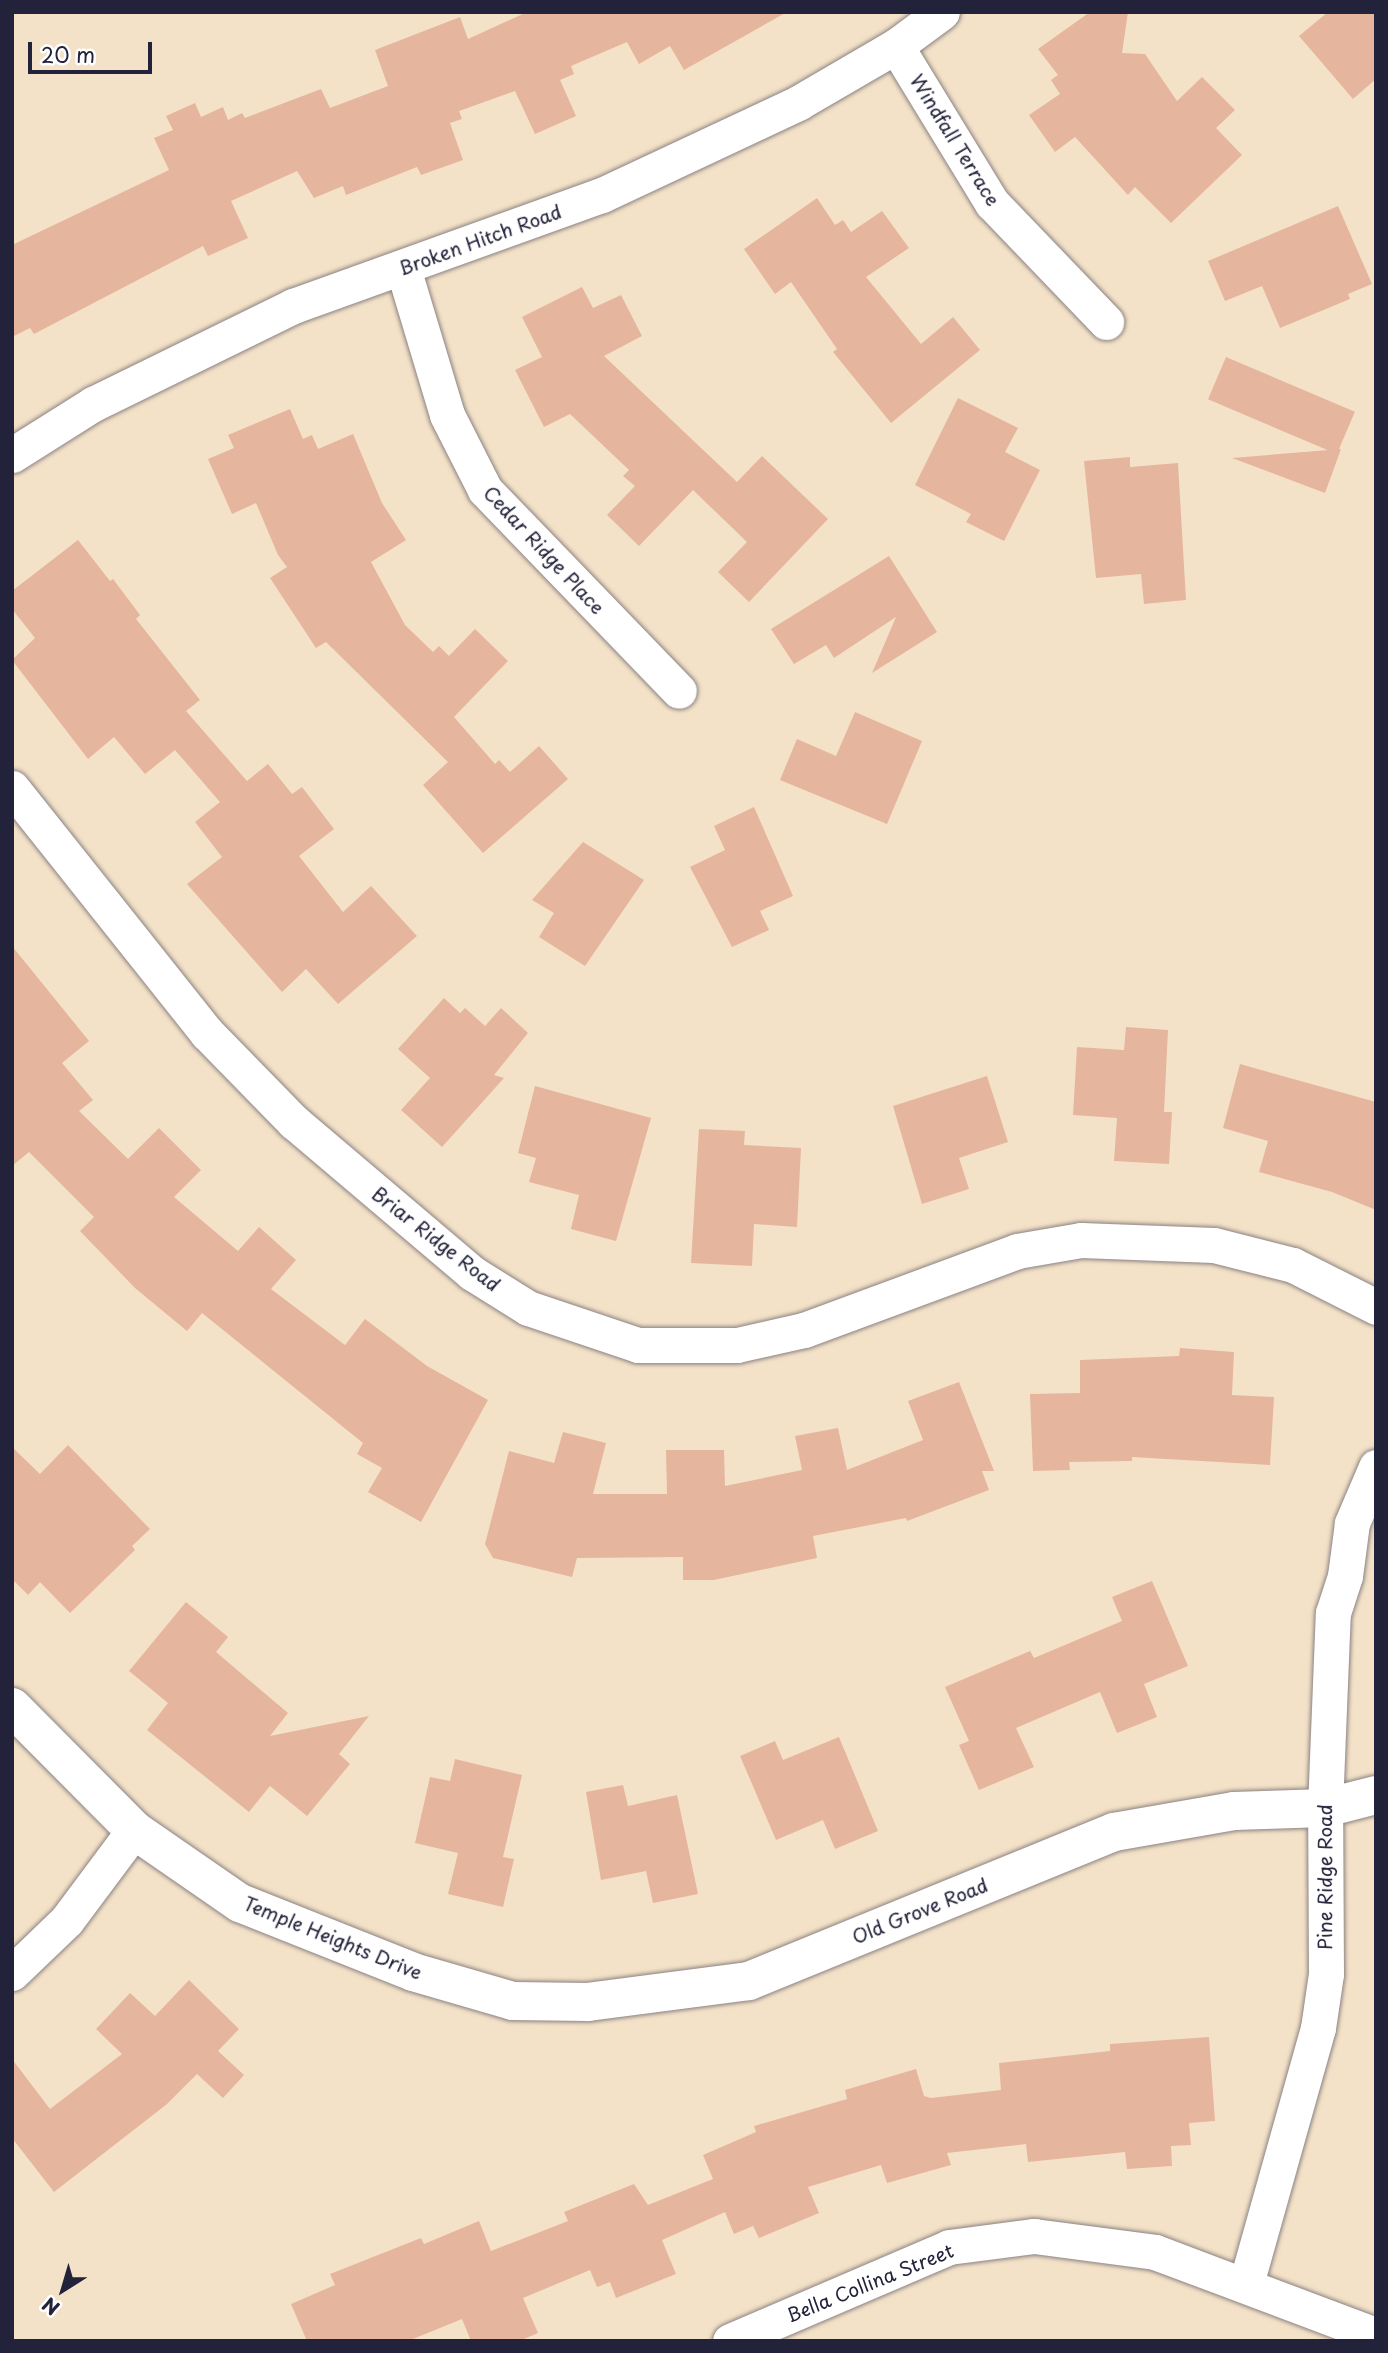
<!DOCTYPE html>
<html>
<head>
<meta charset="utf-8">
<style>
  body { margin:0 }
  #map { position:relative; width:1388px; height:2353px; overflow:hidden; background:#f4e2c8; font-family:"Playpen Sans",sans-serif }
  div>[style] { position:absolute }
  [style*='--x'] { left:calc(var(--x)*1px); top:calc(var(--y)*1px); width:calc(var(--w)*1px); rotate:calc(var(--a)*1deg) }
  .building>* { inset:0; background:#e6b59d; transform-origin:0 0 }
  .roads { filter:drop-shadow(0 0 2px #8b8282) drop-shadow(0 0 2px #8b8282) }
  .minor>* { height:35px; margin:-17.5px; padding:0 17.5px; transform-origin:17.5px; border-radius:17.5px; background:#fff }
  .tertiary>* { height:38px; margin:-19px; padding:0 19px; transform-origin:19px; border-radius:19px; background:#fff }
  span { translate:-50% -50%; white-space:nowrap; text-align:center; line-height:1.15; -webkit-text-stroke:5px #fff; paint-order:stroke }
  .street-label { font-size:19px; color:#22223b }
  .frame { position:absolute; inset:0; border:14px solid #22223b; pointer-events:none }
  .north { position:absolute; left:28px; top:2255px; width:70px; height:70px; -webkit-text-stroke:5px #fff; paint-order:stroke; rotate:217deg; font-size:19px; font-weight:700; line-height:28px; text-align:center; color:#22223b }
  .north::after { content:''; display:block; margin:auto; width:24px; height:32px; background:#22223b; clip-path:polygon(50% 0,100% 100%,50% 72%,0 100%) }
  .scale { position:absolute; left:28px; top:42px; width:124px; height:32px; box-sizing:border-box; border:4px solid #22223b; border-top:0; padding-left:9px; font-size:21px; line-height:24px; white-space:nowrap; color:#22223b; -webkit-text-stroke:5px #fff; paint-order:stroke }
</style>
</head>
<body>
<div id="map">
  <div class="building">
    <i style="clip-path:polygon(527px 12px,787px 12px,684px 70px,670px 46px,639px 64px,627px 42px,571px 66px,574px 74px,560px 80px,576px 116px,535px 134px,515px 91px,459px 111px,462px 119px,450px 123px,463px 160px,421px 175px,417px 167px,346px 195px,343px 186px,314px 198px,297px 171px,231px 201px,248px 238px,208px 256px,203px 246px,34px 334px,30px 328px,12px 337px,12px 245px,169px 170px,154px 138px,173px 130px,166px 116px,195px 103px,201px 117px,223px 107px,228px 120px,242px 113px,245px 118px,321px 89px,330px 108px,388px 86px,375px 50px,460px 17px,468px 39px)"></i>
    <i style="clip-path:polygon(1090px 12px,1128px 12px,1122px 53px,1145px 54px,1177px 101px,1202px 77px,1235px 110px,1216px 128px,1242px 155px,1171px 223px,1135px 187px,1128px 195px,1075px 137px,1055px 152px,1029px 115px,1060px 94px,1051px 80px,1058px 75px,1038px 49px)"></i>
    <i style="clip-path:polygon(1328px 12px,1376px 12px,1376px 79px,1353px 99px,1299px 36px)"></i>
    <i style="clip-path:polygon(817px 198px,835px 225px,843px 220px,851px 232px,882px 211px,909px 248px,866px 277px,921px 344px,953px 317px,980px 350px,891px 423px,833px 352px,837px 349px,791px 282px,775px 294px,744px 249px)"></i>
    <i style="clip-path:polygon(1338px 206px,1372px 284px,1348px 294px,1350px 299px,1280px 328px,1262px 286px,1225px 301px,1208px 261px)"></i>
    <i style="clip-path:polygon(582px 287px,593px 308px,621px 295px,642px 336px,604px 356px,737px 482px,762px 456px,828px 519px,749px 602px,718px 572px,747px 542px,693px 490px,639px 546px,607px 515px,635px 486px,623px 476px,629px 470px,570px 414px,544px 427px,515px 370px,542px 357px,522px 317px)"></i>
    <i style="left:1226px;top:357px;width:140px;height:46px;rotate:23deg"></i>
    <i style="clip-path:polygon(958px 398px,1018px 428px,1005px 452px,1040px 470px,1004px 541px,966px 522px,971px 514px,915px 485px)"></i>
    <i style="clip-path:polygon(290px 409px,303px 439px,312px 435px,318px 449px,353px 434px,382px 503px,406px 540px,371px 562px,405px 625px,433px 652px,439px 646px,449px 656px,475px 629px,508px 661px,454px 717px,495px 764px,499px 760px,510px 772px,539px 746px,568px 779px,483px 853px,423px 785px,448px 762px,326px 642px,316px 648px,270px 578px,287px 567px,278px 555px,256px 503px,232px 514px,208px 459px,234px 448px,228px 435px)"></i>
    <i style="clip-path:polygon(1341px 449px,1325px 493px,1232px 458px)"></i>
    <i style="clip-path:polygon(1130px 457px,1130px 467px,1178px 463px,1186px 600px,1144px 604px,1141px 574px,1096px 578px,1084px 461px)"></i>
    <i style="clip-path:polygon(78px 540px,110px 581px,113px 579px,140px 615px,136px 619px,200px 700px,186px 711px,247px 781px,268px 764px,292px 794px,302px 787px,334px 829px,299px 856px,343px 912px,371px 886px,417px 936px,338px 1004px,306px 969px,282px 992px,187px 884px,222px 857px,195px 822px,220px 802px,175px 750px,145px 774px,114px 737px,88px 759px,12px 660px,35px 638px,12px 609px,12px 591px)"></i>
    <i style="clip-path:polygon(889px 556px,937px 632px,872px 673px,896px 617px,834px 658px,826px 645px,794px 664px,771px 629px)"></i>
    <i style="clip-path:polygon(855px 712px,922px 741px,887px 824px,780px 780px,797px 739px,836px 756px)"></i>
    <i style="clip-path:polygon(754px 807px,793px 896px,760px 911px,769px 930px,732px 947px,690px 867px,725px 850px,714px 826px)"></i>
    <i style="clip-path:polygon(583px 842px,644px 880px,585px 966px,539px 937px,554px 913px,532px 900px)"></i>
    <i style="clip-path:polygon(12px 946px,89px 1041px,62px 1063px,93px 1100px,79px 1111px,128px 1159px,159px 1128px,201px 1170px,174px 1197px,238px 1251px,259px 1227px,296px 1260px,271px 1289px,345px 1345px,365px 1319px,427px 1366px,488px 1400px,421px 1522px,368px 1492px,382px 1468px,357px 1454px,363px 1443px,202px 1313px,187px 1331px,135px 1288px,80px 1231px,94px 1217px,29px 1152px,12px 1166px)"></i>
    <i style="clip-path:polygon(444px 998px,460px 1013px,465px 1008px,485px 1026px,501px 1008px,528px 1033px,494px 1075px,504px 1078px,442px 1147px,401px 1110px,430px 1078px,398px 1049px)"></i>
    <i style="clip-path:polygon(1126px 1027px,1168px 1030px,1164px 1112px,1172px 1112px,1169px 1164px,1114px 1161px,1117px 1118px,1073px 1115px,1077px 1047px,1124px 1050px)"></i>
    <i style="clip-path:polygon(1240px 1064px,1376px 1102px,1376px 1210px,1332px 1192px,1259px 1172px,1268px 1141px,1223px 1128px)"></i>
    <i style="clip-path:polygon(987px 1076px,1008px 1142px,959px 1158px,969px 1189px,922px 1204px,893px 1106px)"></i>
    <i style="clip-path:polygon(535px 1086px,651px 1118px,616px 1241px,571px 1229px,579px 1195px,529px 1182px,536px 1158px,518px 1153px)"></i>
    <i style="clip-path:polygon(699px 1129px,745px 1131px,744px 1145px,801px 1148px,797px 1227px,754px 1224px,752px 1266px,691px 1263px)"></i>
    <i style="clip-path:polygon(1180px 1348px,1234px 1352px,1232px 1395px,1274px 1397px,1270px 1465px,1132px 1457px,1132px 1461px,1069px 1462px,1070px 1470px,1033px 1471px,1030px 1394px,1080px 1393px,1080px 1360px,1179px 1356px)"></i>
    <i style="clip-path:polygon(959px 1382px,994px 1471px,982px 1471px,989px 1490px,907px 1521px,906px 1518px,813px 1536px,817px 1558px,714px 1580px,683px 1580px,683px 1557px,577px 1558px,572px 1577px,493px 1558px,485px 1544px,509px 1451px,554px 1463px,563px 1432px,606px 1443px,593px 1494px,667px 1494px,666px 1450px,724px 1450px,725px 1486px,802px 1470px,795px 1436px,838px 1428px,847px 1470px,923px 1440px,908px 1401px)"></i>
    <i style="clip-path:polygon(68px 1445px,150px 1529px,132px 1546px,135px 1550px,70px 1613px,40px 1582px,28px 1595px,12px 1579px,12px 1447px,40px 1474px)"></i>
    <i style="clip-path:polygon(1152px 1581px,1188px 1666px,1144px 1684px,1157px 1717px,1117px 1733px,1100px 1692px,1016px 1728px,1034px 1767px,979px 1790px,959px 1745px,969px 1741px,945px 1687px,1030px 1651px,1034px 1658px,1122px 1621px,1112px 1597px)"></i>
    <i style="clip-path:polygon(186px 1602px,228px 1637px,216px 1652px,288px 1713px,270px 1736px,369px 1716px,339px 1754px,350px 1764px,307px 1816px,270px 1786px,249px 1812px,147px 1730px,168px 1703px,129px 1671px)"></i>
    <i style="clip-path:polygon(839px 1737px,878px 1831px,835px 1849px,823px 1820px,776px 1840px,740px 1756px,775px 1741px,783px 1760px)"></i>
    <i style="clip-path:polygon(455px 1759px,522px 1775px,503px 1857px,514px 1859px,503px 1907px,448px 1894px,458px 1853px,415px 1843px,430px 1777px,450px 1781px)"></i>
    <i style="clip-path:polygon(623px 1785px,628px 1806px,677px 1795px,698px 1894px,653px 1903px,646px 1871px,601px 1880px,586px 1792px)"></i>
    <i style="clip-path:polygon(189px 1980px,239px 2029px,218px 2051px,244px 2075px,223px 2098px,197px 2074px,167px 2104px,54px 2192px,12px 2138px,12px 2059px,50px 2109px,122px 2054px,96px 2029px,130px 1993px,155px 2016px)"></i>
    <i style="clip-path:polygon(1209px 2037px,1215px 2121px,1189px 2123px,1191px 2145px,1171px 2146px,1172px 2166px,1127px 2169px,1125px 2152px,1028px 2162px,1026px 2144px,947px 2153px,951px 2165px,887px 2183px,881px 2165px,808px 2187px,819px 2213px,759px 2238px,753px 2226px,734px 2234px,725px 2212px,662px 2240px,676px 2274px,616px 2298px,610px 2282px,597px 2287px,590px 2270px,523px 2298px,538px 2333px,519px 2341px,471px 2341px,462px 2319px,408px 2341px,307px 2341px,291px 2304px,335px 2285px,330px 2274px,421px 2238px,424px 2244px,479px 2221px,491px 2251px,568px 2221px,564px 2212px,634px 2184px,648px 2205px,713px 2179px,703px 2155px,756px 2132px,754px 2126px,847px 2099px,845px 2090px,916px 2069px,924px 2096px,931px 2098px,1001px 2090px,999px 2063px,1110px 2051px,1110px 2044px)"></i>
  </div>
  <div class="roads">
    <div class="minor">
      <i style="--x:896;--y:46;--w:184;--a:58.6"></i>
      <i style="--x:992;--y:203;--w:165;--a:46.2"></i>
      <i style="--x:403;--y:268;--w:153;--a:73.3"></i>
      <i style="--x:447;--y:415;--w:84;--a:63.1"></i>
      <i style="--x:485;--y:490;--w:279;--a:46"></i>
      <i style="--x:12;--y:455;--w:96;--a:-32.2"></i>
      <i style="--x:93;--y:404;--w:223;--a:-26.1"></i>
      <i style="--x:293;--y:306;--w:328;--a:-19.8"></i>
      <i style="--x:602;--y:195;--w:217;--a:-25.1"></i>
      <i style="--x:798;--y:103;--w:113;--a:-30.2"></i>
      <i style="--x:896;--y:46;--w:57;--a:-36.5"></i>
      <i style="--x:12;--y:788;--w:313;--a:51.5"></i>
      <i style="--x:207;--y:1033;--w:124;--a:45.7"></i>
      <i style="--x:294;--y:1122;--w:233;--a:40.3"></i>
      <i style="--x:472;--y:1273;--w:66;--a:32"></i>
      <i style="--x:528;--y:1308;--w:116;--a:18.6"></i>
      <i style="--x:638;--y:1345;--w:99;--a:0"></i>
      <i style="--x:737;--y:1345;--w:69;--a:-12.6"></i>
      <i style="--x:804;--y:1330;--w:227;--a:-20.3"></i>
      <i style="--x:1017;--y:1251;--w:65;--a:-9.8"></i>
      <i style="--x:1081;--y:1240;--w:133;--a:2.2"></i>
      <i style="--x:1214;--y:1245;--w:81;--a:14.2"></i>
      <i style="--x:1293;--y:1265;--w:93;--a:26.8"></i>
      <i style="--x:12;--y:1973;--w:76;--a:-43.9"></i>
      <i style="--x:67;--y:1920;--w:112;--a:-53.3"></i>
      <i style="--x:1246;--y:2284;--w:266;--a:-74.3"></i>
      <i style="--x:1318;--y:2028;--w:55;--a:-81.6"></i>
      <i style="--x:1326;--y:1974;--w:166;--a:-90.3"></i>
      <i style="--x:1325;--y:1808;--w:195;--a:-87.7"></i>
      <i style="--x:1333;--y:1613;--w:39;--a:-72"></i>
      <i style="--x:1345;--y:1576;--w:53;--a:-82.5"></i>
      <i style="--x:1352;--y:1523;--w:61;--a:-66.8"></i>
      <i style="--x:730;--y:2341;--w:238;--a:-23.2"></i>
      <i style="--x:949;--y:2247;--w:86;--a:-7.4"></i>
      <i style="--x:1034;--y:2236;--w:122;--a:7.5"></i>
      <i style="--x:1155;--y:2252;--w:236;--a:20.6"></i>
    </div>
    <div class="tertiary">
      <i style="--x:12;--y:1707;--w:173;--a:45.2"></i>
      <i style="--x:134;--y:1830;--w:129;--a:34.6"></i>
      <i style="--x:240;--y:1903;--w:186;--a:21.7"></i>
      <i style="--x:413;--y:1972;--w:104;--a:16.2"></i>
      <i style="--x:513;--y:2001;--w:75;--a:0.8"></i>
      <i style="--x:588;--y:2002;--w:162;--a:-7.4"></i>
      <i style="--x:749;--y:1981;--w:394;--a:-22.2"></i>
      <i style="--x:1114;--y:1832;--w:122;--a:-9.9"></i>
      <i style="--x:1234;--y:1811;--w:91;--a:-1.9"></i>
      <i style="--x:1325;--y:1808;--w:53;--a:-14.3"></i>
    </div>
  </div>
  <div class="street-label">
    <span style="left:955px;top:140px;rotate:58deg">Windfall Terrace</span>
    <span style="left:480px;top:240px;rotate:-20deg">Broken Hitch Road</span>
    <span style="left:544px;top:550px;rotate:47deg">Cedar Ridge Place</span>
    <span style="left:436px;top:1239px;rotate:38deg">Briar Ridge Road</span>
    <span style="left:1325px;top:1877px;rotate:-90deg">Pine Ridge Road</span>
    <span style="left:920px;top:1911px;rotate:-22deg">Old Grove Road</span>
    <span style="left:333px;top:1938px;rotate:22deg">Temple Heights Drive</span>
    <span style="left:870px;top:2283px;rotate:-22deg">Bella Collina Street</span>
  </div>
  <div class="frame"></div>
  <div class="north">N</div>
  <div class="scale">20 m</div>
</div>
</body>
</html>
